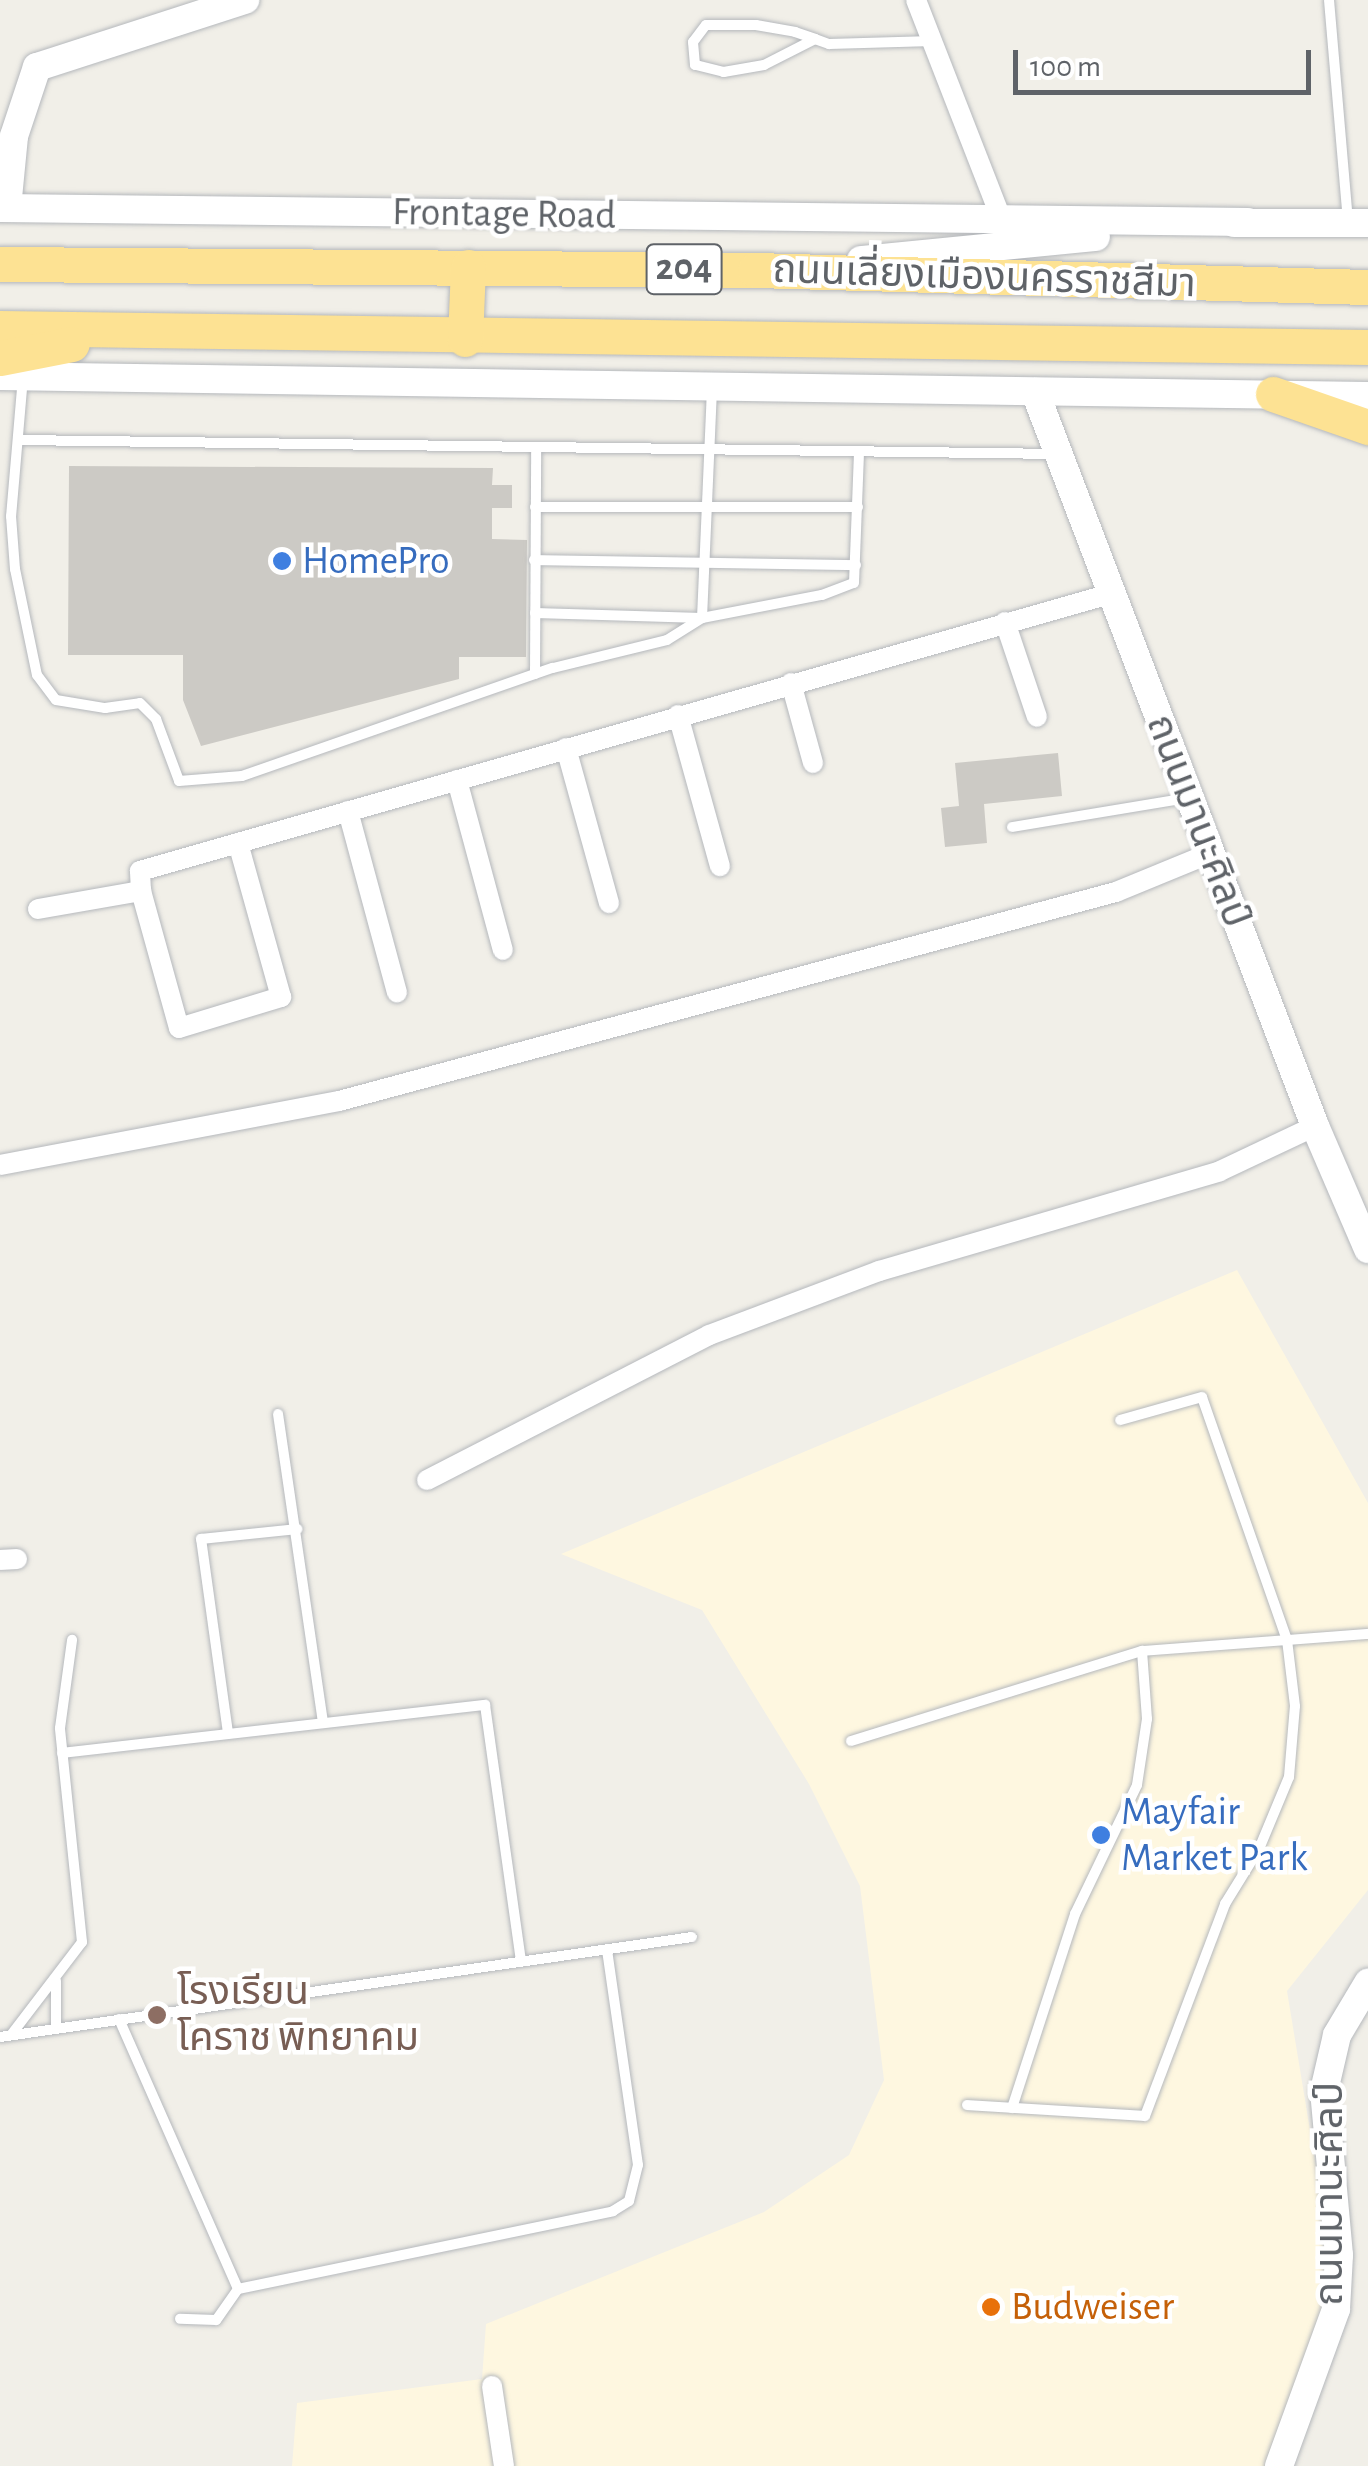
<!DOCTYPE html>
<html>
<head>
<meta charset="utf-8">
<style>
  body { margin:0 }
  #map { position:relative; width:1368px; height:2466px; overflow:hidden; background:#f1efe8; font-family:"Alegreya Sans","Noto Sans Thai",sans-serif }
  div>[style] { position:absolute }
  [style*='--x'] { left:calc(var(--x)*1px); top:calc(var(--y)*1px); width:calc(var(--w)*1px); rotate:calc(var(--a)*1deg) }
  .commercial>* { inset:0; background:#fef7e0 }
  .building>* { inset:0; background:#cccac5 }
  .roads { filter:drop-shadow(0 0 2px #b5b8bc) drop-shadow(0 0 2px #b5b8bc) }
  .lane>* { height:10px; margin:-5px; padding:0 5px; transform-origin:5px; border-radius:5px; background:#fff }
  .street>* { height:20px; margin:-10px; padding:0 10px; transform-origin:10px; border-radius:10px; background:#fff }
  .secondary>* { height:28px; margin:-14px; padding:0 14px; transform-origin:14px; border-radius:14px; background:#fff }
  .highway>* { height:35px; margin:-17.5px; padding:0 17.5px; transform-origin:17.5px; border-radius:17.5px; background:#fde293 }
  .dots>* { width:28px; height:28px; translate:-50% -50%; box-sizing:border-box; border:5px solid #fff; border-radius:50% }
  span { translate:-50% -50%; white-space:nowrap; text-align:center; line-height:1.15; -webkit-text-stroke:9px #fff; paint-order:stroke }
  .shield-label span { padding:2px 8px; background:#fff; border:2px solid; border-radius:8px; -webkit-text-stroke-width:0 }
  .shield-label { font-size:38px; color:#5f6368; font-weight:700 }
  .street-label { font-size:40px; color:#5f6368 }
  .shop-label { font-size:40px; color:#366cbe }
  .left { translate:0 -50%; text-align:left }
  .education-label { font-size:40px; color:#785e54 }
  .food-label { font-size:40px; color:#c56008 }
  .scale { position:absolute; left:1013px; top:50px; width:298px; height:45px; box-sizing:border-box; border:5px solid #5f6368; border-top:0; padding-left:12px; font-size:30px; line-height:35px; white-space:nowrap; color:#5f6368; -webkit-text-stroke:8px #fff; paint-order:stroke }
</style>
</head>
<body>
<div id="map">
  <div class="commercial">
    <i style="clip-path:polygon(1237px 1270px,1368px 1503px,1368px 1890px,1287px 1991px,1331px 2257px,1329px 2306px,1267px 2466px,292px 2466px,297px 2403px,482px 2379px,486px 2324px,764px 2212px,849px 2155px,884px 2080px,860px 1886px,809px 1784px,702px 1610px,561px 1554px)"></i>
  </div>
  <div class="building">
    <i style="clip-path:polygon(69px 466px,493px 468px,492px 485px,512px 485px,512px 508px,492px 508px,492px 539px,527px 540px,526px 657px,459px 657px,459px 679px,201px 746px,183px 700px,183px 655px,68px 655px)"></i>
    <i style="clip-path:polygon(1058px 753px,1062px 796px,984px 804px,987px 843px,945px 847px,941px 808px,959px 806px,955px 763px)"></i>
  </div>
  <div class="roads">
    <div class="lane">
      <i style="--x:1329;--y:0;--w:224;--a:85.1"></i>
      <i style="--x:815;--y:39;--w:57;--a:153"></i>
      <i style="--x:764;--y:65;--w:41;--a:170.1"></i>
      <i style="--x:724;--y:72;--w:30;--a:-166"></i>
      <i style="--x:695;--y:65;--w:23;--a:-95"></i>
      <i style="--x:693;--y:42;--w:21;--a:-53"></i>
      <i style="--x:706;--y:25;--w:50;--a:0"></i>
      <i style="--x:756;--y:25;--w:40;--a:10"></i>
      <i style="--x:795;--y:32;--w:21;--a:19"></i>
      <i style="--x:815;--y:39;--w:15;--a:20"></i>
      <i style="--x:829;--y:44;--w:104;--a:-1.7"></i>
      <i style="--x:23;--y:377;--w:140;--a:94.9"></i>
      <i style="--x:11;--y:516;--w:53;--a:85.7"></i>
      <i style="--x:15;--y:569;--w:108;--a:78.3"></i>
      <i style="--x:37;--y:675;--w:31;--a:53"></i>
      <i style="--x:56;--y:700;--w:50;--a:9.3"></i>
      <i style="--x:105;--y:708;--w:35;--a:-8"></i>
      <i style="--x:140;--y:703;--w:23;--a:45"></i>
      <i style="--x:156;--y:719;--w:66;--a:69.6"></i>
      <i style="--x:179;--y:781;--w:63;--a:-4.5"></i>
      <i style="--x:242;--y:776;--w:329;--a:-19.2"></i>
      <i style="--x:553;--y:668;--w:117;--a:-13.8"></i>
      <i style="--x:667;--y:640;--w:41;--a:-32.2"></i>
      <i style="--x:702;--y:618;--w:230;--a:-87.5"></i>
      <i style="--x:18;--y:440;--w:1039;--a:0.77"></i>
      <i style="--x:535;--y:507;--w:323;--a:0"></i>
      <i style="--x:534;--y:560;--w:322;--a:0.9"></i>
      <i style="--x:535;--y:613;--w:167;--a:1.7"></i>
      <i style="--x:702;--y:618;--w:122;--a:-10.9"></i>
      <i style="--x:822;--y:595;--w:34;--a:-21"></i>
      <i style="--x:854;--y:583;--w:130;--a:-87.8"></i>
      <i style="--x:535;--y:674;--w:224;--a:-89.7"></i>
      <i style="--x:1012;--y:827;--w:178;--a:-9.4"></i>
      <i style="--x:278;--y:1414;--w:310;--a:81.7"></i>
      <i style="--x:228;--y:1733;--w:196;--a:-97.9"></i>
      <i style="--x:201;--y:1539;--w:97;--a:-5.9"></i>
      <i style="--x:851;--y:1741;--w:305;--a:-17.2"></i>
      <i style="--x:1142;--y:1651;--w:227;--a:-4.3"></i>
      <i style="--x:62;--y:1753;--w:426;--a:-6.5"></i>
      <i style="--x:485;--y:1705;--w:259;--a:82"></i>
      <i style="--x:56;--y:1981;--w:48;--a:90"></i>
      <i style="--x:119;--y:2019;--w:295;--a:66.2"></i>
      <i style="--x:238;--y:2289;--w:38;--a:125"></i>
      <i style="--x:216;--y:2320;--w:36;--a:-178"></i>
      <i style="--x:11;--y:2035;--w:117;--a:-52.6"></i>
      <i style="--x:82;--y:1942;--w:215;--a:-95.9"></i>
      <i style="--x:60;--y:1728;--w:89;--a:-82.2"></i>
      <i style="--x:0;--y:2037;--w:699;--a:-8.22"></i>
      <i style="--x:967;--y:2105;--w:178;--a:3.5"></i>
      <i style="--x:1145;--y:2116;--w:227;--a:-69.3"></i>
      <i style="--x:1225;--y:1904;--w:65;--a:-58.3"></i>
      <i style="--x:1259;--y:1849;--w:78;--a:-67.4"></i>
      <i style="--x:1289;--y:1777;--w:71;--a:-85.2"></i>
      <i style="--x:1295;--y:1706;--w:66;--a:-96.9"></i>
      <i style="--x:1287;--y:1640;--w:257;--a:-109.3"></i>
      <i style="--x:1202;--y:1397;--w:85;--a:164.3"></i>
      <i style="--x:1012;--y:2108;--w:204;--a:-72"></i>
      <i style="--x:1075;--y:1914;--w:143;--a:-64.3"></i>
      <i style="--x:1137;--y:1785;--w:67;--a:-81.4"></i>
      <i style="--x:1147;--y:1719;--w:68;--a:-94.2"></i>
      <i style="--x:238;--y:2289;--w:383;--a:-11.7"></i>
      <i style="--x:613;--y:2211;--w:19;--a:-32"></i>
      <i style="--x:629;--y:2201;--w:37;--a:-76"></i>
      <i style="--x:638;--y:2165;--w:218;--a:-98.2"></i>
    </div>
    <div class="street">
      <i style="--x:916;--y:0;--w:237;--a:68.7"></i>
      <i style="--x:1005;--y:622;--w:100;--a:71.4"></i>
      <i style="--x:791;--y:683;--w:83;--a:74.6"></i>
      <i style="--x:678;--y:715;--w:157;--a:74.5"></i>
      <i style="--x:566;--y:748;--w:161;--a:74.5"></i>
      <i style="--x:457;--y:780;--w:176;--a:74.9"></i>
      <i style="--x:348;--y:811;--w:188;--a:74.9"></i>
      <i style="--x:141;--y:891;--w:142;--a:74.5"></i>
      <i style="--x:179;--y:1028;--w:107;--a:-16.9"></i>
      <i style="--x:281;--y:997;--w:160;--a:-105.6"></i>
      <i style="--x:38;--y:909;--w:105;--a:-9.9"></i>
      <i style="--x:141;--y:891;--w:20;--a:-93"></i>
      <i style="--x:140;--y:871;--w:1009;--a:-15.94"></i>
      <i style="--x:0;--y:1165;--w:345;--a:-10.7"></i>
      <i style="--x:339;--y:1101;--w:805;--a:-15.06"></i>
      <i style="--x:1116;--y:892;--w:103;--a:-22.3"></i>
      <i style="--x:427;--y:1480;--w:317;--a:-27.2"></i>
      <i style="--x:709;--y:1335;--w:182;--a:-20.6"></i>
      <i style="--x:879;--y:1271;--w:355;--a:-16.3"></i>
      <i style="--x:1220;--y:1171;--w:105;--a:-25.3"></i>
      <i style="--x:0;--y:1560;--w:17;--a:-3"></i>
      <i style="--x:492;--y:2386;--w:81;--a:81.5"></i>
    </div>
    <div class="secondary">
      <i style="--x:0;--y:208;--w:1248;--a:0.64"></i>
      <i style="--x:7;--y:208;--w:72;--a:-84.4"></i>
      <i style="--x:14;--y:136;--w:73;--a:-71.6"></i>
      <i style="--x:37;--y:67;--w:219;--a:-17.9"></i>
      <i style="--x:1234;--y:223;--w:134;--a:0"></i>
      <i style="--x:861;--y:260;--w:236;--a:-5.6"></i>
      <i style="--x:0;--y:376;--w:1368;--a:0.84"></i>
      <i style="--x:1035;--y:392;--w:786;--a:69.12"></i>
      <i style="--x:1315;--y:1126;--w:134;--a:66.7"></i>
      <i style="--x:1279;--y:2466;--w:167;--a:-70"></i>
      <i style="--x:1336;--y:2309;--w:54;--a:-86.8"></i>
      <i style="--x:1339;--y:2255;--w:165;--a:-95.2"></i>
      <i style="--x:1324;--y:2091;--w:57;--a:-76.9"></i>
      <i style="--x:1337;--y:2035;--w:61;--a:-59.2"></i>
    </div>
    <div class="highway">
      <i style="--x:0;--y:264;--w:755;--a:0.46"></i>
      <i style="--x:755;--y:270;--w:613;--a:1.59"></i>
      <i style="--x:0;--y:328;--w:1368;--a:0.8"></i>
      <i style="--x:465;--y:339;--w:72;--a:-87.6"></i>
      <i style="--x:0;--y:358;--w:73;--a:-11"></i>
      <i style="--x:1273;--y:394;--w:101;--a:19.2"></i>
    </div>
  </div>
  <div class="dots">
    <i style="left:282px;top:561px;background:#3f7fe0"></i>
    <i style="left:1101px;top:1835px;background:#3f7fe0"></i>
    <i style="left:157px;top:2015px;background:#8d6e63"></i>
    <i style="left:991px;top:2307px;background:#e8710a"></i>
  </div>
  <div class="shield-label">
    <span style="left:684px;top:269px">204</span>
  </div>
  <div class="street-label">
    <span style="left:504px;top:214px;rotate:1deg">Frontage Road</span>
    <span style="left:984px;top:277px;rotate:2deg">ถนนเลี่ยงเมืองนครราชสีมา</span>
    <span style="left:1198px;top:821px;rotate:69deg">ถนนมานะศิลป์</span>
    <span style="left:1330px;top:2194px;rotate:-90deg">ถนนมานะศิลป์</span>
  </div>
  <div class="shop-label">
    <span class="left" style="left:302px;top:561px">HomePro</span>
    <span class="left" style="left:1121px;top:1835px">Mayfair<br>Market Park</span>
  </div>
  <div class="education-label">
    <span class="left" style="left:177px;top:2015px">โรงเรียน<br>โคราช พิทยาคม</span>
  </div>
  <div class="food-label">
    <span class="left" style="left:1011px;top:2307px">Budweiser</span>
  </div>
  <div class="scale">100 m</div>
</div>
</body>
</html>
